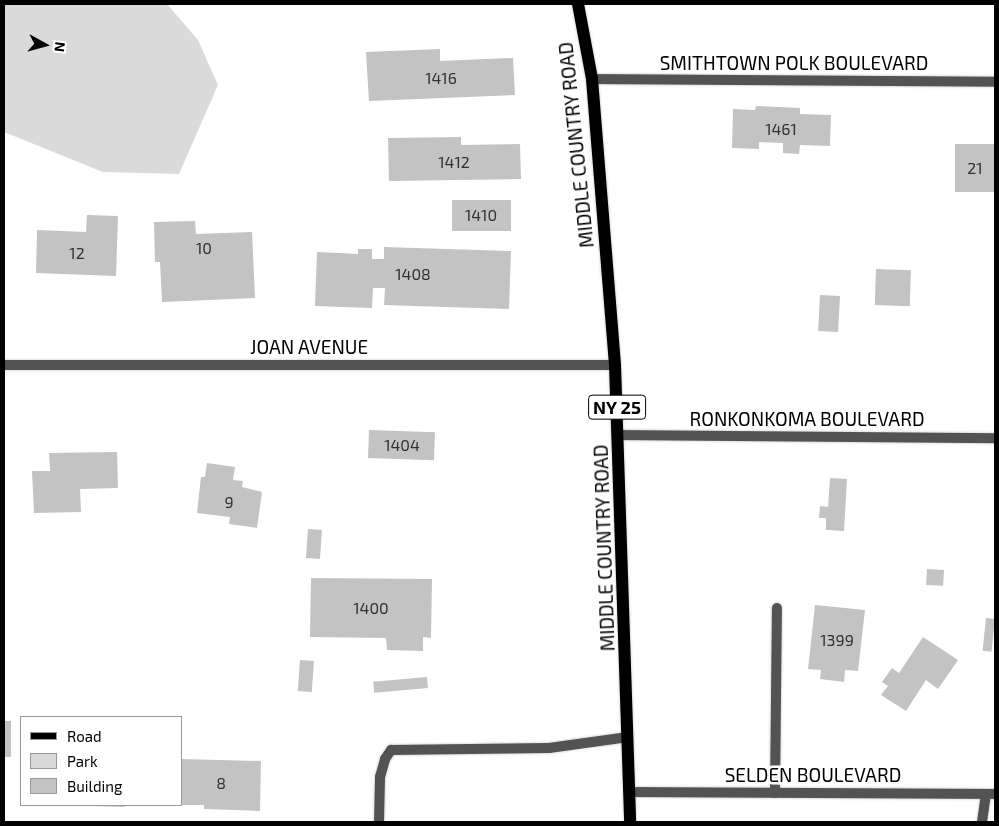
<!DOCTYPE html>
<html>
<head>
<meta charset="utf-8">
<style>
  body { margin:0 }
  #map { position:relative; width:999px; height:826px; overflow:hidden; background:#fff; font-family:"Exo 2",sans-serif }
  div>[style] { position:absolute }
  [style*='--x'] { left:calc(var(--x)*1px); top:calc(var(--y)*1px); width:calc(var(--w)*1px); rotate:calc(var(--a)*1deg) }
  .green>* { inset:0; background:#dadada }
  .building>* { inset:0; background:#c3c3c3; transform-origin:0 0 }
  .roads { filter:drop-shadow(0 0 1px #dbdbdb) drop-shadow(0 0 1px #dbdbdb) }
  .service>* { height:10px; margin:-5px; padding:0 5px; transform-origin:5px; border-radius:5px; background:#535353 }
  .minor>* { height:10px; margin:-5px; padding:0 5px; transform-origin:5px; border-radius:5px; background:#535353 }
  .tertiary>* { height:10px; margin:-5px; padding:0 5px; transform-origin:5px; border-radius:5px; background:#535353 }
  .primary>* { height:12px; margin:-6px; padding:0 6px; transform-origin:6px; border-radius:6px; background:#000 }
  span { translate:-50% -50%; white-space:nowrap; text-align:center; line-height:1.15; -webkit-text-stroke:5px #fff; paint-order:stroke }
  .number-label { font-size:16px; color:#313131 }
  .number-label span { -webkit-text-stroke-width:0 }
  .shield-label span { padding:1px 4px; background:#fff; border:1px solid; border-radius:4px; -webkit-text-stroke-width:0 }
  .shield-label { font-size:18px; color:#000; font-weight:700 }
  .street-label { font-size:19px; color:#000 }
  .frame { position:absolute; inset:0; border:5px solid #000; pointer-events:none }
  .legend { position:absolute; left:20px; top:716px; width:162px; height:90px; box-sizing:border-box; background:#fff; border:1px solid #999; margin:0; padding:6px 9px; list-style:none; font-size:15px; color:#000 }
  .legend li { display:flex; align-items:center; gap:10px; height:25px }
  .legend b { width:25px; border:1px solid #999 }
  .north { position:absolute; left:20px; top:20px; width:50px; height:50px; -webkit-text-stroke:4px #fff; paint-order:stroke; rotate:97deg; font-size:14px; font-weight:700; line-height:20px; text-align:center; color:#000 }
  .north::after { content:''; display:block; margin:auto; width:18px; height:22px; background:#000; clip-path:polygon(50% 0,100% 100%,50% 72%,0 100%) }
</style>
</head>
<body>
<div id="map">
  <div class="green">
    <i style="clip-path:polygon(4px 4px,167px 4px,198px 40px,218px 85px,179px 174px,103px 172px,4px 132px)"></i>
  </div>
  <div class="building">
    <i style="clip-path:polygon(440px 49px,440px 61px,513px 58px,515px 95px,369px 101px,366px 52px)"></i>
    <i style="clip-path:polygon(756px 106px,800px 108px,800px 114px,831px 115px,830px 146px,800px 145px,799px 154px,783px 153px,783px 143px,759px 142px,759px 149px,732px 148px,733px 109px,755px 110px)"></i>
    <i style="clip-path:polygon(461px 137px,461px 145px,520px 144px,521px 179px,389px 181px,388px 138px)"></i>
    <i style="left:955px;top:144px;width:40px;height:48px"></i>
    <i style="left:452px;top:200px;width:59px;height:31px"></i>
    <i style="clip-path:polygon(87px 215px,118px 216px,116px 276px,36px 273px,37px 230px,86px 232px)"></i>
    <i style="clip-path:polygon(195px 221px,196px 234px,252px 232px,255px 298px,162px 302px,160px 262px,155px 262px,154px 222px)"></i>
    <i style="clip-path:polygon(384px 247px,511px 251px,509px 309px,384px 305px,385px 288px,373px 288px,372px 308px,315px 306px,317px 252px,358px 254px,358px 249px,372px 249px,372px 259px,384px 259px)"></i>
    <i style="left:876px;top:269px;width:35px;height:36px;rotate:2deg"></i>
    <i style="left:820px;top:295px;width:20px;height:36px;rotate:3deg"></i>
    <i style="left:369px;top:430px;width:66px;height:28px;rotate:2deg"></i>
    <i style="clip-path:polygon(117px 452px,118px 488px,80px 489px,81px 512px,34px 513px,32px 471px,50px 471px,49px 453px)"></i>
    <i style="clip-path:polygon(207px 463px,235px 467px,233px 480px,243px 481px,242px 487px,262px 492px,257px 528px,229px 524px,230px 517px,197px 513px,201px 477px,205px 477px)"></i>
    <i style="clip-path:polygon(830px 478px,847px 479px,844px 531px,826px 530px,826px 518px,819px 518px,820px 506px,828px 507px)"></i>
    <i style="left:308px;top:529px;width:14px;height:29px;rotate:4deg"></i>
    <i style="left:927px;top:569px;width:17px;height:16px;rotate:3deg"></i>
    <i style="clip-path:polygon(311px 578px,432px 579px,431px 638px,423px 637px,423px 651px,387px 650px,386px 638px,310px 637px)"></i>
    <i style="clip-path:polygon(815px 605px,865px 610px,858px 671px,845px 670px,844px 682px,820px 679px,821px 670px,808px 669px)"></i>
    <i style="left:986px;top:618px;width:9px;height:33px;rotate:6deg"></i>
    <i style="clip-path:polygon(923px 637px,958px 660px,938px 689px,926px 680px,906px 711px,881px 695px,888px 686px,882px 682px,892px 668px,899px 673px)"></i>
    <i style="left:300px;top:660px;width:14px;height:31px;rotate:4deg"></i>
    <i style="left:427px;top:677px;width:11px;height:54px;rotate:85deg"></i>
    <i style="left:4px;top:721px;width:7px;height:36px"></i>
    <i style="clip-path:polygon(181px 759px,261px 761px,260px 811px,204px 809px,204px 805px,181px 805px)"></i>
    <i style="clip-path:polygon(90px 805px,125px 805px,125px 807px,90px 806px)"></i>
  </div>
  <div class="roads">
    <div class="service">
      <i style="--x:775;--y:793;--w:185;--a:-89.4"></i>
      <i style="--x:379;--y:822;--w:45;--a:-88.7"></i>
      <i style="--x:380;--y:777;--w:19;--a:-74"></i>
      <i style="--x:385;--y:759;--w:11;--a:-56"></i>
      <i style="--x:391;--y:750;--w:158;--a:-0.7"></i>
      <i style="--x:549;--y:748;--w:80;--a:-7.9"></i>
      <i style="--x:982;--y:822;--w:28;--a:-82"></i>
    </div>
    <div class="minor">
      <i style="--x:4;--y:365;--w:611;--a:0"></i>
      <i style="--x:619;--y:435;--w:376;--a:0.5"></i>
      <i style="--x:630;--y:792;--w:365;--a:0.3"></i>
    </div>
    <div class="tertiary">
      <i style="--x:592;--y:79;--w:403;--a:0.4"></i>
    </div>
    <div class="primary">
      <i style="--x:578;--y:4;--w:76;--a:79.4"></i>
      <i style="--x:592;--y:79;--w:287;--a:85.4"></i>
      <i style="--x:615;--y:365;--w:457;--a:88.1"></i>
    </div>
  </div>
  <div class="number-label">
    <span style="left:441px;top:78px">1416</span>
    <span style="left:781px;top:129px">1461</span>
    <span style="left:454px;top:162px">1412</span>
    <span style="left:975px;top:168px">21</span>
    <span style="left:481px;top:215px">1410</span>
    <span style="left:204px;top:248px">10</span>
    <span style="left:77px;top:253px">12</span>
    <span style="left:413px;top:274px">1408</span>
    <span style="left:402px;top:445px">1404</span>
    <span style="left:229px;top:502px">9</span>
    <span style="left:371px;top:608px">1400</span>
    <span style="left:837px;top:640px">1399</span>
    <span style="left:221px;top:783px">8</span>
  </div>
  <div class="shield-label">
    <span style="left:617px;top:407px">NY 25</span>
  </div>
  <div class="street-label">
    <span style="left:794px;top:63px">SMITHTOWN POLK BOULEVARD</span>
    <span style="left:576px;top:145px;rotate:-96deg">MIDDLE COUNTRY ROAD</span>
    <span style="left:309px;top:347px">JOAN AVENUE</span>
    <span style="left:807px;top:419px">RONKONKOMA BOULEVARD</span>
    <span style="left:604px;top:548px;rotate:-92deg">MIDDLE COUNTRY ROAD</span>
    <span style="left:813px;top:775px">SELDEN BOULEVARD</span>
  </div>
  <div class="frame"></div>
  <ul class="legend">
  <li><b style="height:6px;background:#000"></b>Road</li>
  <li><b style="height:14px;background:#dadada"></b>Park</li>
  <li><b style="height:14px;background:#c3c3c3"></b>Building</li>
  </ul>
  <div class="north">N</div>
</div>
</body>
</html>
